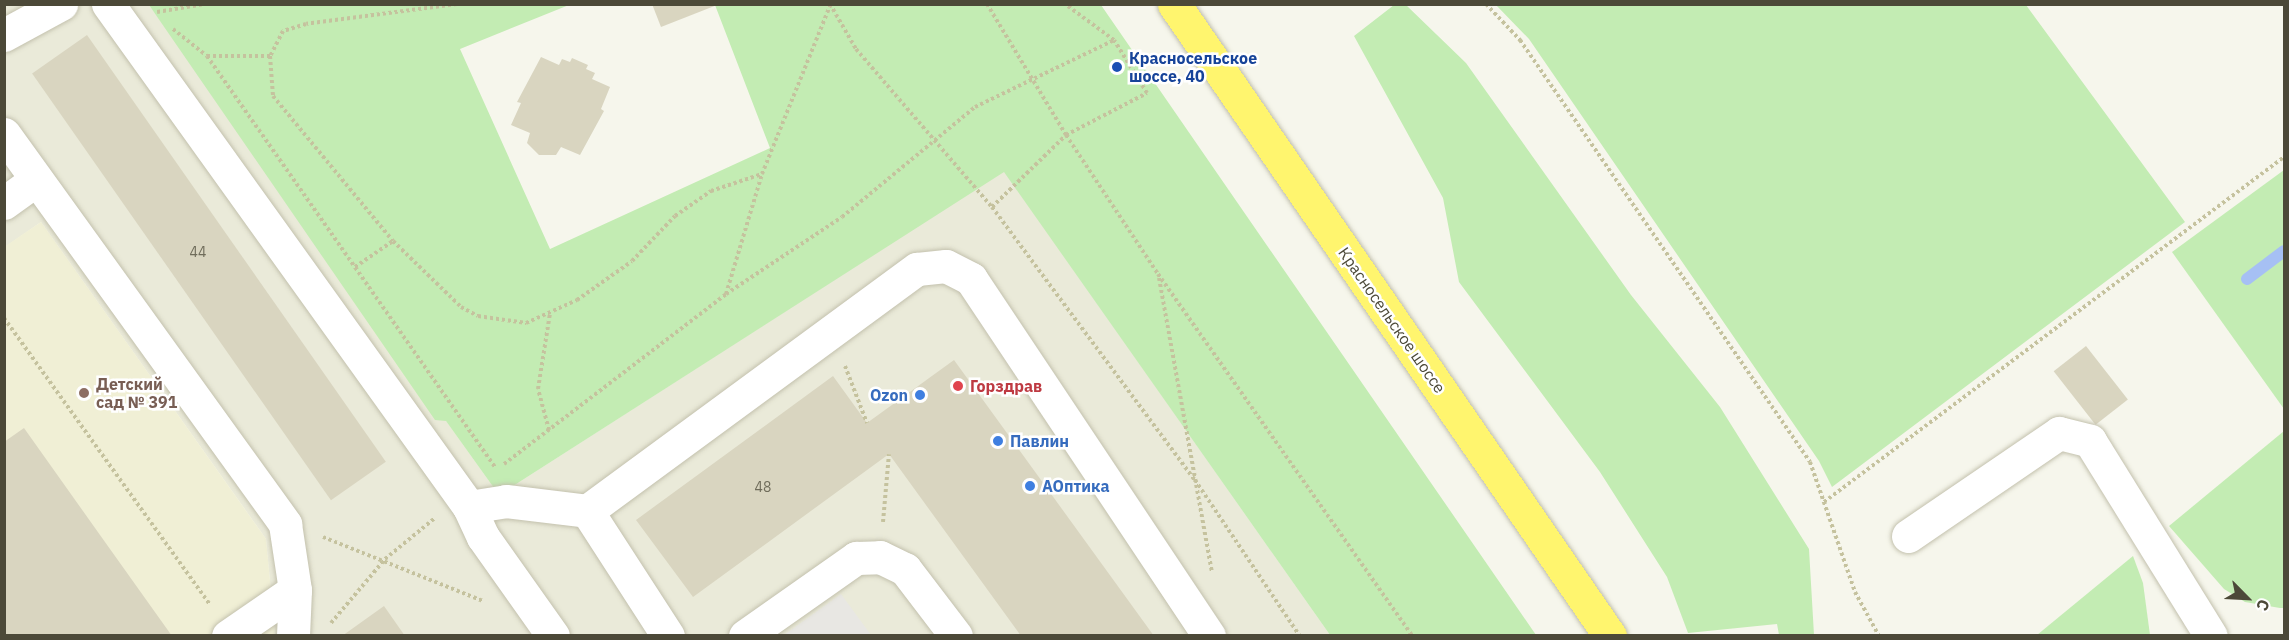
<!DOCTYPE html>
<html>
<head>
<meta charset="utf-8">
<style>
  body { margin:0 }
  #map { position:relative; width:2289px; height:640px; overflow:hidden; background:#f6f6ec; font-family:"IBM Plex Sans",sans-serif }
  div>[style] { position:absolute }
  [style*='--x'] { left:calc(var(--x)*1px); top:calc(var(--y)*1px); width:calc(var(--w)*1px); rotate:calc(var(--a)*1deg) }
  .residential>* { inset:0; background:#eaead9 }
  .education>* { inset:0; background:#f0efd5 }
  .green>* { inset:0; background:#c3ecb3 }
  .parking>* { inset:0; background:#e8e7e3 }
  .stream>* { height:12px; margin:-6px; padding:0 6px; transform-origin:6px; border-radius:6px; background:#a6c0f4 }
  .building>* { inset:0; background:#d9d5c0; transform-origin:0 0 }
  .path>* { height:4px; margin-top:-2px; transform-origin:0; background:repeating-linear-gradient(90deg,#c5c29e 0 3px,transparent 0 6px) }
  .roads { filter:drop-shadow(0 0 2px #c3c1ad) drop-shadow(0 0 2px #c3c1ad) }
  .minor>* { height:33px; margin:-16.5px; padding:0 16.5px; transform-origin:16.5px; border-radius:16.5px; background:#fff }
  .highway>* { height:33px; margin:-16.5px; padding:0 16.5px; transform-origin:16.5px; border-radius:16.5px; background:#fff56e }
  .dots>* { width:16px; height:16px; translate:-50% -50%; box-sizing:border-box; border:3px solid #fff; border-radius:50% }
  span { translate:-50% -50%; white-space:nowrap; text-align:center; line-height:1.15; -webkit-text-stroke:5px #fff; paint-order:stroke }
  .number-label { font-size:14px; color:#6f6c5a }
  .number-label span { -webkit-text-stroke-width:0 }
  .transit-label { font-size:16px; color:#164399; font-weight:700 }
  .left { translate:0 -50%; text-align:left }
  .street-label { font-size:16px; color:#4c4938 }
  .education-label { font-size:16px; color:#785e54; font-weight:700 }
  .health-label { font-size:16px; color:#be3a42; font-weight:700 }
  .shop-label { font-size:16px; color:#366cbe; font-weight:700 }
  .right { translate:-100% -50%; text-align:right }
  .frame { position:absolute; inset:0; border:6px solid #4c4938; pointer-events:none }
  .north { position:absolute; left:2217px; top:568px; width:60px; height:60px; -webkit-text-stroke:4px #fff; paint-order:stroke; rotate:114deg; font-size:16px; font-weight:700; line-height:24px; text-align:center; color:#4c4938 }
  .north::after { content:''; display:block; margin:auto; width:21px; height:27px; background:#4c4938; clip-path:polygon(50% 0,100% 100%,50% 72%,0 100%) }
</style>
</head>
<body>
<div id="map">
  <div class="residential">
    <i style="clip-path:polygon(5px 5px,149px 5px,499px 495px,1004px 171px,1330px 635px,275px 635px,266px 539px,41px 222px,5px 247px)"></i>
  </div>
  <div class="education">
    <i style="clip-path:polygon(41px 222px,266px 539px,275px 635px,5px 635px,4px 247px)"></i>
  </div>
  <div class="green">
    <i style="clip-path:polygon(149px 5px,569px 5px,460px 49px,550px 249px,770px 148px,715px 5px,1101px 5px,1536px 635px,1330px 635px,1004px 172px,499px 495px,446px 421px,435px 420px)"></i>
    <i style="clip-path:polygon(1394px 5px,1406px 5px,1466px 63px,1631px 295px,1720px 407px,1809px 549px,1814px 635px,1779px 635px,1777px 624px,1688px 633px,1667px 577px,1600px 472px,1459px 282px,1443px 198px,1354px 36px)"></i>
    <i style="clip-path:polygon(1496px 5px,2026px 5px,2185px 222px,1832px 487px,1819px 461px,1529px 39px)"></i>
    <i style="clip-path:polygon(2284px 170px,2284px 409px,2172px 252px)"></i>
    <i style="clip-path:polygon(2284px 431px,2284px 608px,2280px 608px,2245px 602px,2224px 589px,2169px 526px)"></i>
    <i style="clip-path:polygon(2133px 556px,2143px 583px,2150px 635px,2037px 635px)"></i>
  </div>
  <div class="parking">
    <i style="clip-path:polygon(841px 594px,871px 635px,784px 635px)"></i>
  </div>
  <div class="stream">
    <i style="--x:2247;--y:279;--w:46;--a:-37.1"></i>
  </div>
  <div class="building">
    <i style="clip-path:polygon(652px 4px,717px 4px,717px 5px,661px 27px)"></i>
    <i style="left:87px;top:35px;width:521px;height:67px;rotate:55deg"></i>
    <i style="clip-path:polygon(541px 57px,559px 65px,562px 59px,570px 62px,572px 58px,588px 65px,586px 69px,595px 73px,592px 79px,610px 87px,601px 109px,604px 111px,580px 155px,561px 147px,556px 155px,539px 155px,527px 143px,530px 133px,511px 125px,521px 103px,517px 102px)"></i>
    <i style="left:2086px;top:346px;width:68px;height:41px;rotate:52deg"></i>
    <i style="clip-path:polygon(954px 360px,1154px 636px,1021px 636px,889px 454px,693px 597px,636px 520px,833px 376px,867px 423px)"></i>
    <i style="clip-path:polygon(24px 428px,100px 535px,172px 636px,4px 636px,4px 442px)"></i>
    <i style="clip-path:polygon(384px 606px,405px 636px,342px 636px)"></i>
  </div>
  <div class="path">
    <i style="--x:457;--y:4;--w:152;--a:172.5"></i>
    <i style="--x:306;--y:24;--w:24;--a:163"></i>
    <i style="--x:283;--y:31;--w:28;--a:117"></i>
    <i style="--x:270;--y:56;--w:40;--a:85.7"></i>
    <i style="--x:273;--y:96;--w:188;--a:50.4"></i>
    <i style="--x:393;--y:241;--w:95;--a:44.1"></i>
    <i style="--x:461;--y:307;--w:19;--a:28"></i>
    <i style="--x:478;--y:316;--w:49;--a:8.3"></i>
    <i style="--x:526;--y:323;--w:56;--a:-24.3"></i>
    <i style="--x:577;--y:300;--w:67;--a:-35.3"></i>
    <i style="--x:632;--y:261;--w:62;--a:-46.3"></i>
    <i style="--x:675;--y:216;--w:44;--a:-34.8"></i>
    <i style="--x:711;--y:191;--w:54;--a:-18.4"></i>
    <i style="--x:830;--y:4;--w:52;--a:60"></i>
    <i style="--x:856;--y:49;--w:208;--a:49.3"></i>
    <i style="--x:992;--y:207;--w:340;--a:53.4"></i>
    <i style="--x:1195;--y:480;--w:188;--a:56.1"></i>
    <i style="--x:987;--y:4;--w:153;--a:58.9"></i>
    <i style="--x:1066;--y:135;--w:167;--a:56.5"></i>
    <i style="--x:1158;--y:274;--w:442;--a:54.9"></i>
    <i style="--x:1486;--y:4;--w:50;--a:46.6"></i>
    <i style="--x:1520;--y:40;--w:512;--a:55.5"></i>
    <i style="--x:1810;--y:462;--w:138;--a:70.9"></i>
    <i style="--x:1855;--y:592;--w:50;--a:61.4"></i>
    <i style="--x:157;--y:12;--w:48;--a:-9.7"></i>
    <i style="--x:173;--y:29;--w:43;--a:38.5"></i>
    <i style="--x:207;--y:56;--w:502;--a:54.98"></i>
    <i style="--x:207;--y:56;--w:63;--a:0"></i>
    <i style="--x:992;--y:207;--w:103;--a:-44.2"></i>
    <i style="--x:1066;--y:135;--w:91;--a:-27.4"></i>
    <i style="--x:1147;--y:93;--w:62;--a:-121.9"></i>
    <i style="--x:1114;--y:40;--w:61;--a:-143.7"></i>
    <i style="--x:355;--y:267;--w:46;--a:-34.4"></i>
    <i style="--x:1159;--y:278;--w:299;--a:79.8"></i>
    <i style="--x:726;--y:294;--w:125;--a:-73.3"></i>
    <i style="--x:762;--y:174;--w:181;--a:-68"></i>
    <i style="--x:4;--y:318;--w:353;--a:54.3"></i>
    <i style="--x:845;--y:366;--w:61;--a:68.9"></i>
    <i style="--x:549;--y:430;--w:42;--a:-105"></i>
    <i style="--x:538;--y:389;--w:77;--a:-81"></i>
    <i style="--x:504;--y:464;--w:280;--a:-37.4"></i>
    <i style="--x:726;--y:294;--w:139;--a:-33.6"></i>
    <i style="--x:842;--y:217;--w:173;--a:-39.6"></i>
    <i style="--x:975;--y:107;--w:154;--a:-25.7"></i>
    <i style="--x:1824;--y:502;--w:575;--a:-36.87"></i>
    <i style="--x:883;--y:522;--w:68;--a:-85"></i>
    <i style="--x:323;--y:537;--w:172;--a:21.8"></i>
    <i style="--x:331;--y:623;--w:84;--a:-49.8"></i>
    <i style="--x:385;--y:559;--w:65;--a:-39.4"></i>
  </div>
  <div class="roads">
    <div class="minor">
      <i style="--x:108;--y:4;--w:619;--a:54.33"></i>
      <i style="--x:469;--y:507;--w:33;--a:65"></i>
      <i style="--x:483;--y:537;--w:121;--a:54.7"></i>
      <i style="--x:4;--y:35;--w:65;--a:-28.5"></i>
      <i style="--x:4;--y:134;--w:481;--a:54.2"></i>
      <i style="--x:285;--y:524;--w:67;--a:81.4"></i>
      <i style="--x:295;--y:590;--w:46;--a:92.5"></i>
      <i style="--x:4;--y:203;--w:39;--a:-36"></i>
      <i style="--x:469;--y:507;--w:37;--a:-9"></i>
      <i style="--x:506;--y:501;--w:82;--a:7"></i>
      <i style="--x:1908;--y:536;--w:183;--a:-34.3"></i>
      <i style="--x:2059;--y:433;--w:32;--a:14"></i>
      <i style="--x:2090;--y:441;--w:229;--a:58.2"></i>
      <i style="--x:228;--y:636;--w:81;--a:-34.5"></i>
      <i style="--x:668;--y:636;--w:149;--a:-122.9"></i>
      <i style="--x:587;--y:511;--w:409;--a:-36.3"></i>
      <i style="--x:917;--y:269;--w:29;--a:-6"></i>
      <i style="--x:946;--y:266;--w:28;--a:27"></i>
      <i style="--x:971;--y:279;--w:429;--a:56.3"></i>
      <i style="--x:745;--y:636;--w:136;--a:-35.1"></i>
      <i style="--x:856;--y:558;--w:24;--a:-2"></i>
      <i style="--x:880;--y:557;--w:28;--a:26"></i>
      <i style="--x:905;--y:569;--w:84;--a:52.7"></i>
    </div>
    <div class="highway">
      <i style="--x:1174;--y:4;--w:768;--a:55.4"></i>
    </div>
  </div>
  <div class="dots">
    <i style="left:1117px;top:67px;background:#1a4fb4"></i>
    <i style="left:958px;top:386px;background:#e0444e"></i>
    <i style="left:84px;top:393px;background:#8d6e63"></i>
    <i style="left:920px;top:395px;background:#3f7fe0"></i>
    <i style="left:998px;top:441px;background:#3f7fe0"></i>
    <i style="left:1030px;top:486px;background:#3f7fe0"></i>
  </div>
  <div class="number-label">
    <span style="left:198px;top:252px">44</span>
    <span style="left:763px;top:487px">48</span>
  </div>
  <div class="transit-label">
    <span class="left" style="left:1129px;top:67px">Красносельское<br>шоссе, 40</span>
  </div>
  <div class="street-label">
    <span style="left:1392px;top:320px;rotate:55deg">Красносельское шоссе</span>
  </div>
  <div class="education-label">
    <span class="left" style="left:96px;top:393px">Детский<br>сад № 391</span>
  </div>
  <div class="health-label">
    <span class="left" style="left:970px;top:386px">Горздрав</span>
  </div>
  <div class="shop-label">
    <span class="right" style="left:908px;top:395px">Ozon</span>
    <span class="left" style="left:1010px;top:441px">Павлин</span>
    <span class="left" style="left:1042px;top:486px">АОптика</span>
  </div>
  <div class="frame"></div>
  <div class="north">С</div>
</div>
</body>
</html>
